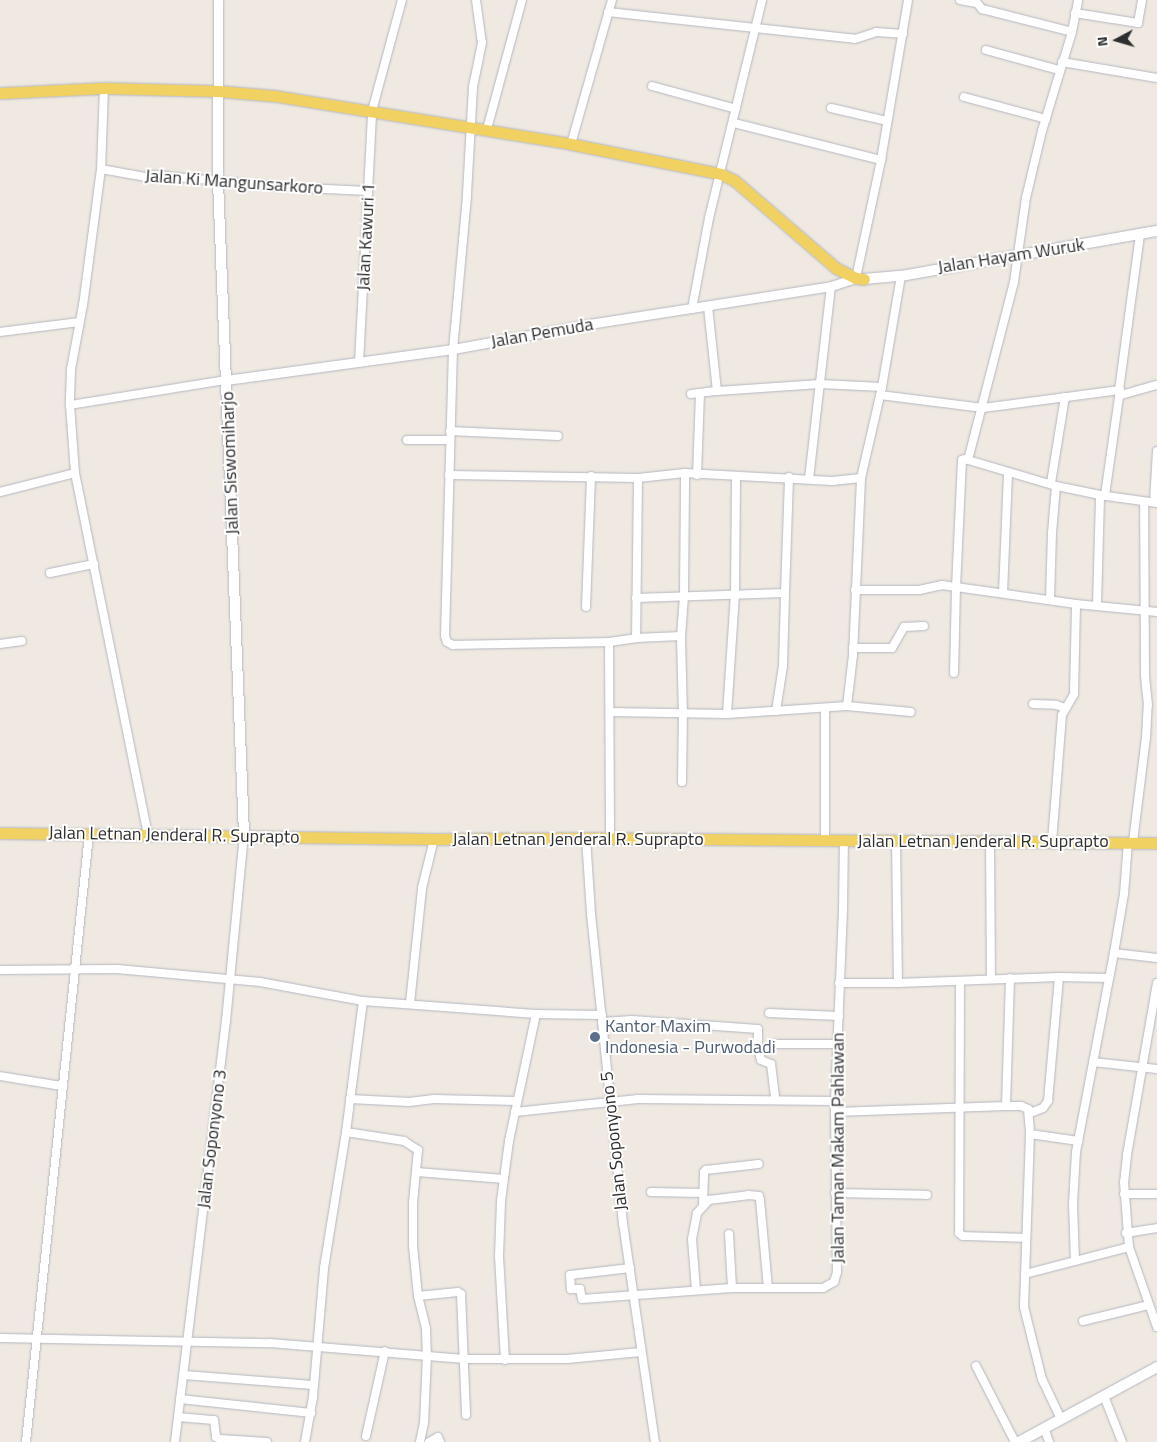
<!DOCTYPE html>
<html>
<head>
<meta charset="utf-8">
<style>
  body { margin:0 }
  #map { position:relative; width:1157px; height:1442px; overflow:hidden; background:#efe9e1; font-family:"Titillium Web",sans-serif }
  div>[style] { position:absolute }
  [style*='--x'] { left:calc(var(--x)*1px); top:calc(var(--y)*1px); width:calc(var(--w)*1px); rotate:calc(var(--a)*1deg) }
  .roads { filter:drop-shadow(0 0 1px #b4b7c1) drop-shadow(0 0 1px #b4b7c1) }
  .minor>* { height:8px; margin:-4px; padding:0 4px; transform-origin:4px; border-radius:4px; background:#fff }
  .tertiary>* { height:9px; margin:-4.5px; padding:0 4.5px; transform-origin:4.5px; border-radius:4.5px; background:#fff }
  .secondary>* { height:10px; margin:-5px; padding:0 5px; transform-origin:5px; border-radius:5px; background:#fff }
  .primary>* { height:11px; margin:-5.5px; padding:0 5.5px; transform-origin:5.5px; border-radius:5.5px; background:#f2d163 }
  .dots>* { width:14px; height:14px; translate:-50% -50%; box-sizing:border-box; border:2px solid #fff; border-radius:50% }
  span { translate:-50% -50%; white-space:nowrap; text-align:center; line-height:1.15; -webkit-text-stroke:4px #fff; paint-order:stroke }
  .street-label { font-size:18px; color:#2e2e2e }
  .service-label { font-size:18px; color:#4e5e75 }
  .left { translate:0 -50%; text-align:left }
  .north { position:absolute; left:1092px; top:15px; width:50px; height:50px; -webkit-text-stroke:4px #fff; paint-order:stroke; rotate:264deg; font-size:14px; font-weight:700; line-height:20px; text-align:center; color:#2e2e2e }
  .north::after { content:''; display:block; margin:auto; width:18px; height:22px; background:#2e2e2e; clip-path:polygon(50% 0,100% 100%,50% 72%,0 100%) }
</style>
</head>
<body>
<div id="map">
  <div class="roads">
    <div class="minor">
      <i style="--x:476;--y:0;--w:43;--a:82.1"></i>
      <i style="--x:482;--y:43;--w:45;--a:101.6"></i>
      <i style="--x:473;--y:87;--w:109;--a:93.2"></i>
      <i style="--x:467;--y:196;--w:154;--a:95.2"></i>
      <i style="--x:453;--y:349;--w:287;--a:91.6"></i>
      <i style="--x:445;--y:636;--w:6;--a:72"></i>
      <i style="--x:447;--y:642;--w:7;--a:27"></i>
      <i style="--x:453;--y:645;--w:156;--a:-1.1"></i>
      <i style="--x:609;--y:642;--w:197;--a:89.7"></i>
      <i style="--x:960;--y:0;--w:17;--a:10"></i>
      <i style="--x:977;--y:3;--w:8;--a:50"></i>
      <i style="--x:982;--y:9;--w:93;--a:14.3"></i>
      <i style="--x:608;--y:12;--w:248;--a:6.2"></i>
      <i style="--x:855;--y:39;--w:22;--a:-18"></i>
      <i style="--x:876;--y:32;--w:27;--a:4"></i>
      <i style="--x:1075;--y:13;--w:64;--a:9"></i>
      <i style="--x:1138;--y:23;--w:23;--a:-80"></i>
      <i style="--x:986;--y:50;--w:76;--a:15.3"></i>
      <i style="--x:1062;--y:62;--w:96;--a:9.6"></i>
      <i style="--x:652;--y:86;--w:87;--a:15.3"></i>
      <i style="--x:104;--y:88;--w:81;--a:92.1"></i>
      <i style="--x:101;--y:169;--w:137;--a:97.5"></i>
      <i style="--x:83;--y:305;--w:65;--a:100.6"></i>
      <i style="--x:71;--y:369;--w:36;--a:92"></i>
      <i style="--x:70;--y:405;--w:68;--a:85.8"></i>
      <i style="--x:75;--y:473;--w:368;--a:78.6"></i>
      <i style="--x:964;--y:97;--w:85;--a:15"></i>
      <i style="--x:831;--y:108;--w:57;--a:13.1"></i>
      <i style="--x:734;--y:123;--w:152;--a:14.1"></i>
      <i style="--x:487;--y:129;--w:134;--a:-74.8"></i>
      <i style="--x:571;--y:144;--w:150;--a:-74.1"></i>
      <i style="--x:101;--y:169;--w:46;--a:10.1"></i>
      <i style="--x:146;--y:177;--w:8;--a:-14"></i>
      <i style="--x:154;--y:175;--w:131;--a:5.3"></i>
      <i style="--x:284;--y:187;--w:84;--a:2.7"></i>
      <i style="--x:856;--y:278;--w:121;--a:-78"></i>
      <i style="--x:881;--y:160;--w:162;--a:-80.4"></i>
      <i style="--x:692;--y:309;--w:93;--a:-79.4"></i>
      <i style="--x:709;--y:218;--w:224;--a:-76.3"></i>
      <i style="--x:0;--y:332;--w:80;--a:-7.2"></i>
      <i style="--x:359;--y:363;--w:252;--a:-87"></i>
      <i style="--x:372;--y:111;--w:115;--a:-74.9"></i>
      <i style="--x:1119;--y:390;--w:157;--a:-82.3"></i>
      <i style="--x:717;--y:391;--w:103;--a:-3.9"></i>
      <i style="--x:820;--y:384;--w:62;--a:2.8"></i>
      <i style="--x:691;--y:394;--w:26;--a:-7"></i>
      <i style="--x:717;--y:391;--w:84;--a:-96.1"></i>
      <i style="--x:880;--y:395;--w:104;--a:7.2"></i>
      <i style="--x:983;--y:408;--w:138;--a:-7.5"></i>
      <i style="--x:1120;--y:390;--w:107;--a:98.1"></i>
      <i style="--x:1121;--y:395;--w:37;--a:-16"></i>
      <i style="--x:70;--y:405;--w:158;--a:-9.1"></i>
      <i style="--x:450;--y:431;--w:108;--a:2.7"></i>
      <i style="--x:407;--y:440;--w:43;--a:0"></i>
      <i style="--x:968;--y:460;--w:184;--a:-75.5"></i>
      <i style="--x:1014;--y:282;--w:85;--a:-81.9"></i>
      <i style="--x:1026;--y:198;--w:69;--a:-76.6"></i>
      <i style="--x:1042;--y:131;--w:103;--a:-73.1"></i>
      <i style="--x:1072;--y:32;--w:33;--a:-79"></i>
      <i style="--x:449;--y:475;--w:189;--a:0.9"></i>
      <i style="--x:638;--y:478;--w:47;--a:-6.1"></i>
      <i style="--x:685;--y:473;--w:147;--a:3.1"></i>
      <i style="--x:832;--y:481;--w:29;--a:-6"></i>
      <i style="--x:697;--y:475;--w:82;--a:-87.9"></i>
      <i style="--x:638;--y:478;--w:160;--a:90.7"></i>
      <i style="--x:636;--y:638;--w:45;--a:-2.5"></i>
      <i style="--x:809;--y:479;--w:194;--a:-83.5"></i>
      <i style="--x:1051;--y:483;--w:87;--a:-80.8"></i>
      <i style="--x:0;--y:492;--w:77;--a:-14.2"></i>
      <i style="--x:1154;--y:502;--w:51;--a:-86.6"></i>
      <i style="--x:1157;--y:503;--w:58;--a:-172"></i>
      <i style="--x:1100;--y:495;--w:45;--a:-168.4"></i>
      <i style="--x:1056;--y:486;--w:95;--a:-163.5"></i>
      <i style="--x:965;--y:459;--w:3;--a:162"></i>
      <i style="--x:962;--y:460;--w:127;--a:92.7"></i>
      <i style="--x:956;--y:587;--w:121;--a:8.1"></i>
      <i style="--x:1076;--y:604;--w:81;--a:5.6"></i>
      <i style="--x:50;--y:573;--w:45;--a:-11.6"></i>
      <i style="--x:855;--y:590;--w:64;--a:0"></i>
      <i style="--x:919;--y:590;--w:24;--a:-12"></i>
      <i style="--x:942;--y:585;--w:14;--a:8"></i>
      <i style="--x:956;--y:587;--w:86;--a:91.3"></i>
      <i style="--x:1003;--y:593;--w:121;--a:-87.6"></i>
      <i style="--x:636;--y:598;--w:149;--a:-1.9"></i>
      <i style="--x:785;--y:593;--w:116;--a:-88"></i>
      <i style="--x:1050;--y:600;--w:67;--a:-88.3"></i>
      <i style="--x:1052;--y:533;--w:47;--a:-85.1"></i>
      <i style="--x:1097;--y:605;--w:110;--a:-88.4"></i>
      <i style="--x:586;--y:607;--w:131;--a:-87.8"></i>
      <i style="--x:609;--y:642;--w:27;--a:-8"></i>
      <i style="--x:0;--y:644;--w:22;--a:-8"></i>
      <i style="--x:853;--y:648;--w:39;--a:0"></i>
      <i style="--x:892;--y:648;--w:24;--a:-60"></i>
      <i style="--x:904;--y:627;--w:20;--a:-3"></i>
      <i style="--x:1033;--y:704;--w:23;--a:2"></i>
      <i style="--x:1056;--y:705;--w:9;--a:18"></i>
      <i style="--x:847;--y:706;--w:64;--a:5.4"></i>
      <i style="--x:825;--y:709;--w:131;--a:90"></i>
      <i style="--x:776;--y:711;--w:46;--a:-81.2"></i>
      <i style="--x:783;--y:666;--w:73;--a:-88.4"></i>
      <i style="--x:610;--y:712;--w:117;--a:1"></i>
      <i style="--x:727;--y:714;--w:120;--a:-3.8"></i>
      <i style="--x:847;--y:706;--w:51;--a:-83.3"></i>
      <i style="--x:853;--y:655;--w:177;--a:-87.4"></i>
      <i style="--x:861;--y:478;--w:93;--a:-77"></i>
      <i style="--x:882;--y:387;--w:113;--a:-80.3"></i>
      <i style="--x:727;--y:714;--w:120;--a:-86.2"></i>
      <i style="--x:735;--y:594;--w:118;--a:-89.5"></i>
      <i style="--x:682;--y:782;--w:68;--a:-89.2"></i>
      <i style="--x:683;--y:714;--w:78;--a:-91.5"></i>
      <i style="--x:681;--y:636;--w:40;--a:-85.7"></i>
      <i style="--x:684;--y:596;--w:123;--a:-89.5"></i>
      <i style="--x:586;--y:838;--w:76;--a:86.2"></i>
      <i style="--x:591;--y:914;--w:311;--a:84.1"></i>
      <i style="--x:623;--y:1223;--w:221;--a:81.7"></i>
      <i style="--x:896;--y:841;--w:142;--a:89.2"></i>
      <i style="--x:990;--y:841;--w:138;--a:89.6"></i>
      <i style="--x:1052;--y:842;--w:127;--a:-85.5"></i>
      <i style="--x:1062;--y:715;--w:24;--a:-60"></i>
      <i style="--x:1074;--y:694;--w:90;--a:-88.7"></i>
      <i style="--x:1133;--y:842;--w:105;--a:-82.9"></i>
      <i style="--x:1146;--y:738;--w:33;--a:-87"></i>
      <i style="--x:1148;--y:705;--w:30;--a:-96"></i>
      <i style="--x:1145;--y:675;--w:173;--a:-90.3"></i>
      <i style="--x:1114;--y:953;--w:43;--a:6.6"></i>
      <i style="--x:0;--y:970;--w:117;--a:-0.5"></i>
      <i style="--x:117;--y:969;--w:144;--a:5.2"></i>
      <i style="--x:260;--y:982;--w:105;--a:10.5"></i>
      <i style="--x:363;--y:1001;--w:173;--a:4.3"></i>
      <i style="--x:536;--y:1014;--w:66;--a:0.9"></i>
      <i style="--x:960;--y:981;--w:252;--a:90.2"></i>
      <i style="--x:959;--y:1233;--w:5;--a:37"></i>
      <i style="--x:963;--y:1236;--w:63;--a:1.8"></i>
      <i style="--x:839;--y:983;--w:59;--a:0"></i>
      <i style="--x:898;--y:983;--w:161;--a:-2.1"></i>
      <i style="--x:1059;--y:977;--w:50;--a:1.1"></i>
      <i style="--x:1157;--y:983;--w:175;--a:99.9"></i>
      <i style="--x:1127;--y:1155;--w:27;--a:96"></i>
      <i style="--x:1124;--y:1182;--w:65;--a:85.6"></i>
      <i style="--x:1129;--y:1247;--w:85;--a:70.7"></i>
      <i style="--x:410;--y:1003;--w:116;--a:-84"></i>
      <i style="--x:422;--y:888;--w:50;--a:-76.2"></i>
      <i style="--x:769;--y:1013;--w:70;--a:2.5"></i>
      <i style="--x:602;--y:1022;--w:30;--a:-4"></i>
      <i style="--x:632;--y:1020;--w:126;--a:4.1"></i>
      <i style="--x:758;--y:1029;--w:20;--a:90"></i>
      <i style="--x:758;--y:1049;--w:11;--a:75"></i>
      <i style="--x:761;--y:1060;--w:11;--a:22"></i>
      <i style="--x:771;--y:1064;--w:35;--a:83"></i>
      <i style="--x:773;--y:1044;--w:64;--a:0"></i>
      <i style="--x:1093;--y:1062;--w:64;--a:6.2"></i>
      <i style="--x:0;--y:1076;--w:63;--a:9.2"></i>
      <i style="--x:350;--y:1099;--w:59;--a:2.9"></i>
      <i style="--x:409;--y:1102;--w:25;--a:-7"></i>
      <i style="--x:434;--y:1099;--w:83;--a:1.4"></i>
      <i style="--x:1006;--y:1106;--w:128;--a:-88.2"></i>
      <i style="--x:515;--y:1112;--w:124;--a:-6"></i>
      <i style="--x:638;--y:1099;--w:197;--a:0.6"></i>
      <i style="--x:835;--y:1112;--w:171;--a:-2"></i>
      <i style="--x:1006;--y:1106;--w:15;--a:0"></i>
      <i style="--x:1021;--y:1106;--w:8;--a:23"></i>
      <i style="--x:1028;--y:1109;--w:25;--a:85"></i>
      <i style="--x:1030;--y:1134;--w:173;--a:92"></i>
      <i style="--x:1024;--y:1307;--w:74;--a:76"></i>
      <i style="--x:1042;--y:1379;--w:44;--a:64.6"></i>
      <i style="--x:1030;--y:1113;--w:14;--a:-21"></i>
      <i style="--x:1043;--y:1108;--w:9;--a:-54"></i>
      <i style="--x:1048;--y:1101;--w:124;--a:-84.9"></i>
      <i style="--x:346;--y:1132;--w:59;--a:8.8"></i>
      <i style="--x:404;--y:1141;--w:17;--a:33"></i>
      <i style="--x:418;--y:1150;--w:53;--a:95.4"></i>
      <i style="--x:413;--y:1203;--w:43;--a:90"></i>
      <i style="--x:413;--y:1246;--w:50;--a:84.3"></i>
      <i style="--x:418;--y:1296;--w:34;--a:76"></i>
      <i style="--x:426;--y:1329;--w:26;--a:88"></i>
      <i style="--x:427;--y:1355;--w:68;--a:92.5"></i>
      <i style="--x:424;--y:1423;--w:19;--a:102"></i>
      <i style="--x:1030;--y:1134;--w:49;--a:8.3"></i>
      <i style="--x:417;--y:1172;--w:87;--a:4.6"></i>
      <i style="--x:651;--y:1192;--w:52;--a:1.1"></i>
      <i style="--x:835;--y:1193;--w:92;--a:1.2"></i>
      <i style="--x:1124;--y:1194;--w:33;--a:0"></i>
      <i style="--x:703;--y:1204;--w:32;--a:-88"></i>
      <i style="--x:704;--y:1172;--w:3;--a:-45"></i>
      <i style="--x:706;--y:1170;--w:53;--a:-6.5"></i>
      <i style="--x:1126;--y:1233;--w:31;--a:-9"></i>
      <i style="--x:729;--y:1234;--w:54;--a:86.8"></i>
      <i style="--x:1075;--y:1261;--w:57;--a:-92"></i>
      <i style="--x:1073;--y:1204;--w:52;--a:-86.7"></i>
      <i style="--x:1076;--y:1152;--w:203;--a:-79.2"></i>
      <i style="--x:1114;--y:953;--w:60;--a:-80.4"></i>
      <i style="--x:1124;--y:894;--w:52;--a:-85.6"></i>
      <i style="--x:630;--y:1268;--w:60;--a:173.3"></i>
      <i style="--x:570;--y:1275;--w:14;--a:86"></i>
      <i style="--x:571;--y:1289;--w:9;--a:0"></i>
      <i style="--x:580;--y:1289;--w:10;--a:79"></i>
      <i style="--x:582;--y:1299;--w:150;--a:-4.2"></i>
      <i style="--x:732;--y:1288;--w:91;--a:0"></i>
      <i style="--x:823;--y:1288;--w:13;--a:-29"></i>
      <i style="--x:834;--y:1282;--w:10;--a:-73"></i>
      <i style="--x:837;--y:1272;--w:171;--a:-90.7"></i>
      <i style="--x:835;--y:1101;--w:192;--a:-87.6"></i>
      <i style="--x:843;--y:909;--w:68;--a:-89.2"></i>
      <i style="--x:1025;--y:1274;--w:107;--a:-14.6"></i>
      <i style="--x:696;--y:1290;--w:51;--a:-94.5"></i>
      <i style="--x:692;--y:1239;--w:26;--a:-79"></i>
      <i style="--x:697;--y:1213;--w:18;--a:-47"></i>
      <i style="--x:709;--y:1200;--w:39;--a:-7"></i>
      <i style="--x:748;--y:1195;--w:11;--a:5"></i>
      <i style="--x:759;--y:1196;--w:4;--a:76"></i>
      <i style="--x:760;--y:1200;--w:88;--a:84.8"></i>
      <i style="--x:418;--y:1296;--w:40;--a:-5.7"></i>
      <i style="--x:458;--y:1292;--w:4;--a:34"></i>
      <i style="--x:461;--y:1294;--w:121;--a:87.6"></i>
      <i style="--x:1083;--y:1321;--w:67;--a:-13.8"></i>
      <i style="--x:0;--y:1338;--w:270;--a:1.1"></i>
      <i style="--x:270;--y:1343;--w:195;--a:4.7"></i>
      <i style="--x:464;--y:1359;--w:103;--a:0"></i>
      <i style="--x:567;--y:1359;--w:74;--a:-5.4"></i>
      <i style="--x:505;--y:1360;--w:104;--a:-93.3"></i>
      <i style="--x:499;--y:1256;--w:55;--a:-87.9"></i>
      <i style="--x:501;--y:1201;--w:61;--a:-82.4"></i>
      <i style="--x:509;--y:1141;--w:130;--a:-78"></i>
      <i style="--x:976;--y:1366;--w:85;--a:62.8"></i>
      <i style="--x:184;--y:1375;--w:129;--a:4.4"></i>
      <i style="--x:1104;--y:1396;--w:49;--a:68.6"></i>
      <i style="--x:180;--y:1399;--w:132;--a:6.1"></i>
      <i style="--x:178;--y:1417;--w:36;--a:5"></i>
      <i style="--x:214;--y:1420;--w:17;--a:83"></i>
      <i style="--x:216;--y:1437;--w:4;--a:27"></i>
      <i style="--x:220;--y:1439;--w:47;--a:3.7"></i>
      <i style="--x:1044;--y:1428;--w:15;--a:70"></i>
      <i style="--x:366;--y:1436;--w:87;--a:-77.4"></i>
      <i style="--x:26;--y:1442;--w:611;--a:-84.08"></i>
      <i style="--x:175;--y:1442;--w:424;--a:-83.1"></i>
      <i style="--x:226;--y:1021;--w:187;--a:-84.5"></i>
      <i style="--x:305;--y:1442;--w:46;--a:-79.9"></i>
      <i style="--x:313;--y:1397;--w:129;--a:-85.1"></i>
      <i style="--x:324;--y:1268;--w:138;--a:-80.8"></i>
      <i style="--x:346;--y:1132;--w:132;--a:-82.6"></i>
      <i style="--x:429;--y:1442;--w:10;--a:-29"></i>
      <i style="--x:438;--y:1437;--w:5;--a:68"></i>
    </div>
    <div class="tertiary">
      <i style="--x:218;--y:91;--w:91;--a:-90"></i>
      <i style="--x:226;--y:380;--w:229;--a:-7.8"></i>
      <i style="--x:453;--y:349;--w:138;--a:-10.4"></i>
      <i style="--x:589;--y:324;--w:245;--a:-8.9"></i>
      <i style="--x:831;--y:286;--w:26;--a:-18"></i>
    </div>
    <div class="secondary">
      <i style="--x:218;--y:91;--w:90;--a:90"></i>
      <i style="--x:218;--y:181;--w:655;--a:87.72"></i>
      <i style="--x:864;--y:279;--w:37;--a:-5"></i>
      <i style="--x:901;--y:276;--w:260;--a:-10"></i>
      <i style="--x:1019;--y:1442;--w:157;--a:-28.5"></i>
    </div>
    <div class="primary">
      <i style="--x:0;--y:93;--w:104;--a:-2.8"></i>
      <i style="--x:104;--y:88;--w:114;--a:1.5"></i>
      <i style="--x:218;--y:91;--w:58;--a:4.9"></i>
      <i style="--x:276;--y:96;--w:299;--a:9.2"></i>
      <i style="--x:571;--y:144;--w:153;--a:11.3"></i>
      <i style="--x:721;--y:174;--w:14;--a:25"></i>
      <i style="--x:734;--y:180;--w:135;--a:40.8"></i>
      <i style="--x:836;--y:268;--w:22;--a:27"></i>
      <i style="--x:856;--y:278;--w:8;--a:7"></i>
      <i style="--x:0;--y:833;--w:434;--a:0.8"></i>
      <i style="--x:434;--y:839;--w:152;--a:-0.4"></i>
      <i style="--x:586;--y:838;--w:571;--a:0.5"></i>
    </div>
  </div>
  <div class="dots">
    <i style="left:595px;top:1037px;background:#5c6f8a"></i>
  </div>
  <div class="street-label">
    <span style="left:234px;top:182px;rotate:4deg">Jalan Ki Mangunsarkoro</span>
    <span style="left:366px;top:237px;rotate:-87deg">Jalan Kawuri 1</span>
    <span style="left:1011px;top:256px;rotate:-9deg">Jalan Hayam Wuruk</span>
    <span style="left:542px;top:333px;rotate:-10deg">Jalan Pemuda</span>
    <span style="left:230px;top:463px;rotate:-92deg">Jalan Siswomiharjo</span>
    <span style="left:174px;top:835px;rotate:1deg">Jalan Letnan Jenderal R. Suprapto</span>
    <span style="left:578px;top:839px">Jalan Letnan Jenderal R. Suprapto</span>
    <span style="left:983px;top:841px">Jalan Letnan Jenderal R. Suprapto</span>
    <span style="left:212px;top:1139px;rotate:-83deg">Jalan Soponyono 3</span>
    <span style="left:614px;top:1141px;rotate:-96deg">Jalan Soponyono 5</span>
    <span style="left:838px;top:1148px;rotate:-90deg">Jalan Taman Makam Pahlawan</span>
  </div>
  <div class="service-label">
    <span class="left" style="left:605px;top:1037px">Kantor Maxim<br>Indonesia - Purwodadi</span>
  </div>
  <div class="north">N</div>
</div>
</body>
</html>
